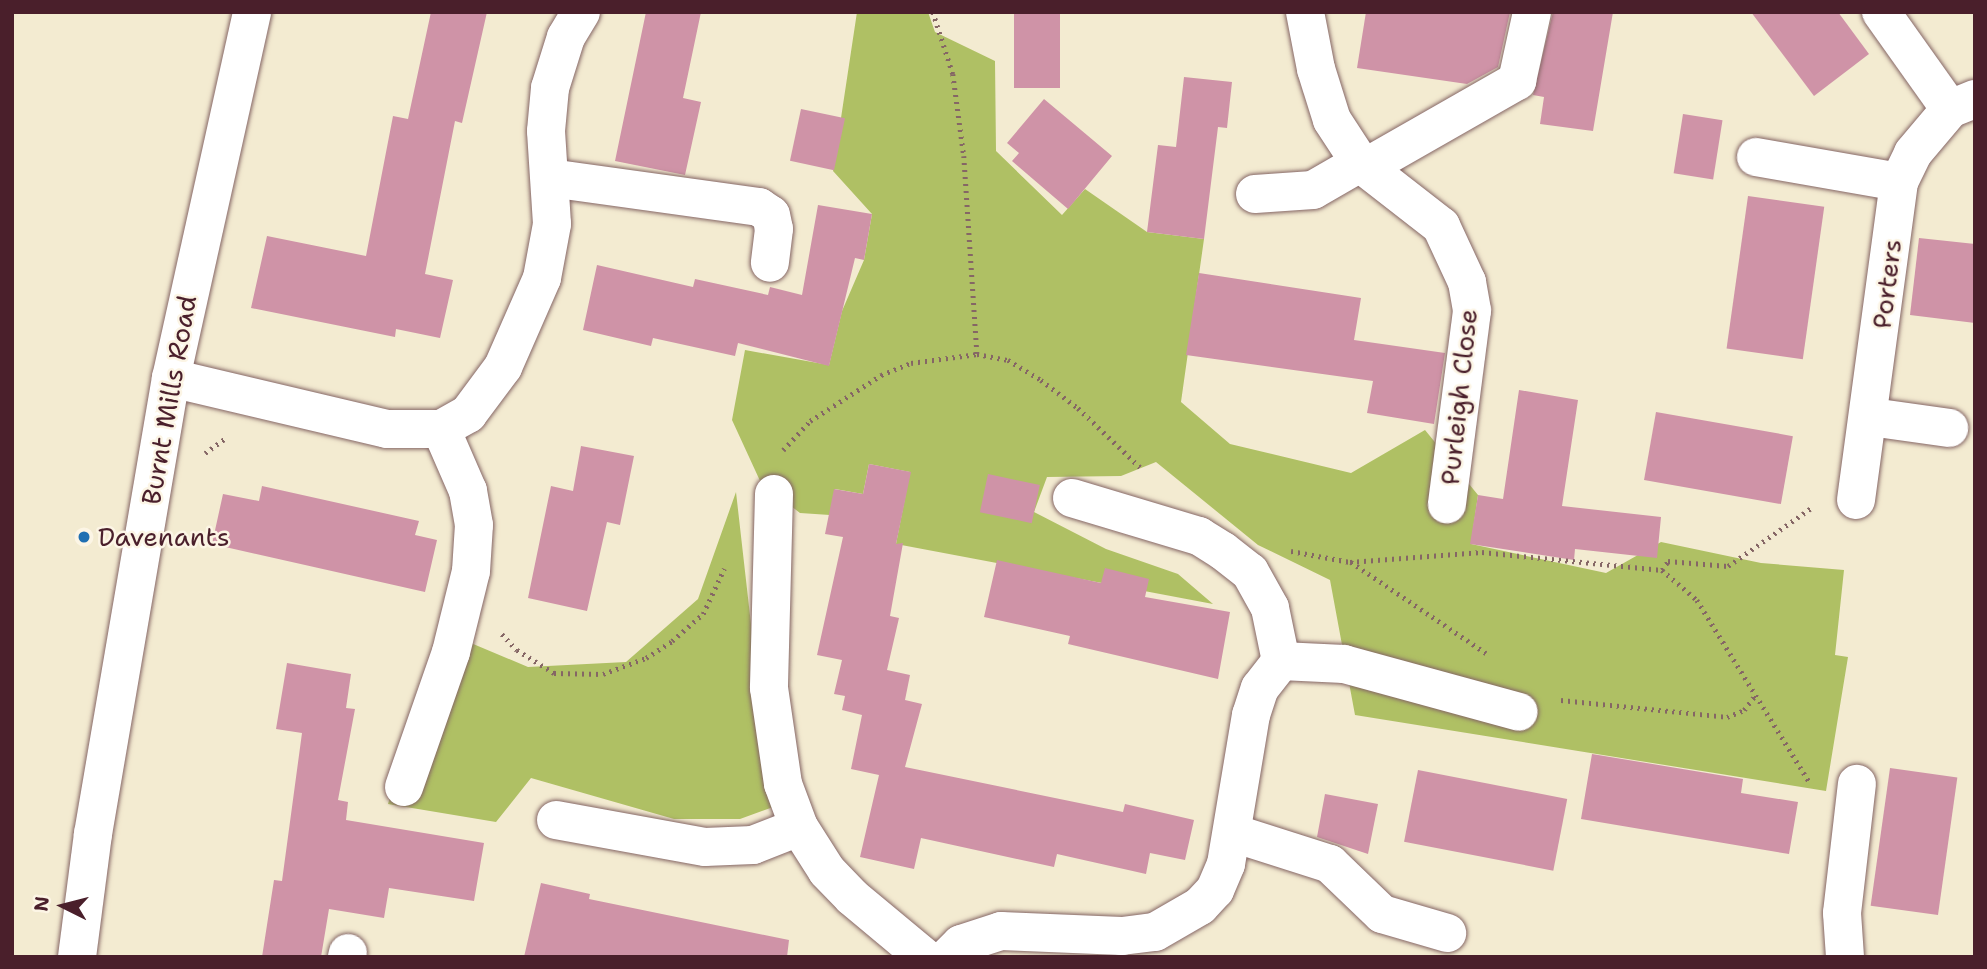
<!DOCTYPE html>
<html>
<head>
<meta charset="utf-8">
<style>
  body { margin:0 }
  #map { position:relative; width:1987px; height:969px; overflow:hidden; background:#f3ebd1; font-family:"Shantell Sans",sans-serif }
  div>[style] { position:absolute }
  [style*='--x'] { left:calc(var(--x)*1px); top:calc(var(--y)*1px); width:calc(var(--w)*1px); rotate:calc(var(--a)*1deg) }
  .green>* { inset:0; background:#afc064 }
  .building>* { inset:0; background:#cf93a7; transform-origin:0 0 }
  .path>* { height:4.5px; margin-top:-2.25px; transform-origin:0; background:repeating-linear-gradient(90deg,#856665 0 2px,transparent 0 7px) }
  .roads { filter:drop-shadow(0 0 2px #856665) drop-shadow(0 0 2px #856665) }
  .minor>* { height:38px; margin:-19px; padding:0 19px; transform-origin:19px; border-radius:19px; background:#fff }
  .dots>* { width:19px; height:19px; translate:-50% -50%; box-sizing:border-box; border:4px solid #fcf5e5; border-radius:50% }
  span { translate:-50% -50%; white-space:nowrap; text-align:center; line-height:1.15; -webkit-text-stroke:5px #fcf5e5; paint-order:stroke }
  .street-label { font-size:26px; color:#4a1f2b }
  .poi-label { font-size:26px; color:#4a1f2b }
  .left { translate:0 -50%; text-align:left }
  .frame { position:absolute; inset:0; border:14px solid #4a1f2b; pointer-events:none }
  .north { position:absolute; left:28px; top:871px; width:70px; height:70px; -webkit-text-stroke:5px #fcf5e5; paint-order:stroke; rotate:276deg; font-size:19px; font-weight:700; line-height:28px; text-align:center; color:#4a1f2b }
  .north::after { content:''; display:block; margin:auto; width:24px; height:32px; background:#4a1f2b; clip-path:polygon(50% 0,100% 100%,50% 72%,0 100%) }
</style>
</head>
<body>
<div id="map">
  <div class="green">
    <i style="clip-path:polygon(857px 12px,928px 12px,935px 32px,995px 61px,996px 151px,1062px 215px,1085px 189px,1147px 232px,1204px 239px,1181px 402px,1230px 444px,1351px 473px,1425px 430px,1478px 495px,1471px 544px,1606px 573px,1661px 542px,1761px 563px,1844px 570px,1835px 655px,1848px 657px,1826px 791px,1355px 715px,1330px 580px,1258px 545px,1156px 462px,1121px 476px,1047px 477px,1034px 512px,1106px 549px,1178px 574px,1213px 604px,896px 544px,910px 472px,869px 464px,863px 494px,835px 489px,830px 515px,800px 513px,761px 483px,732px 420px,745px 350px,829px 365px,842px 311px,864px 260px,872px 214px,833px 171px)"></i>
    <i style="clip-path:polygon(736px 492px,768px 774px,776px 806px,740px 819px,674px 819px,531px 778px,496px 822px,388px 804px,440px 630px,528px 667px,626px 662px,698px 599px)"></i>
  </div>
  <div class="building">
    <i style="clip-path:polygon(431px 12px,487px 12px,462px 123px,455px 121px,425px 274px,453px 280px,440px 338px,396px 329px,395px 337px,251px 308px,267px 236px,366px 256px,393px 116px,408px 119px)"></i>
    <i style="clip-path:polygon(646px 12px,701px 12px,683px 98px,701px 102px,685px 175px,615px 161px)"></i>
    <i style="left:1014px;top:12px;width:46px;height:76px"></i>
    <i style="clip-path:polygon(1366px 12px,1510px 12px,1498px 67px,1467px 84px,1357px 68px)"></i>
    <i style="clip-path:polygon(1553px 12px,1613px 12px,1593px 131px,1540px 124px,1544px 97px,1533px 95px)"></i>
    <i style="clip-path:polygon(1751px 12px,1838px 12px,1869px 54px,1814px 96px)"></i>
    <i style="clip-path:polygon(1184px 77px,1232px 82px,1227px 128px,1218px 127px,1204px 239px,1147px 232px,1158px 145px,1176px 147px)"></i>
    <i style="clip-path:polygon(1044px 99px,1112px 156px,1068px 209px,1012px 161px,1019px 153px,1007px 143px)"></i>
    <i style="left:801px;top:109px;width:45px;height:53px;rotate:12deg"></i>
    <i style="left:1683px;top:114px;width:40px;height:60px;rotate:9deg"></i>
    <i style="left:1748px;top:196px;width:77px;height:154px;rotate:8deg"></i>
    <i style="clip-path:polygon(818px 205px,872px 214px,864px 260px,855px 258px,829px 366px,738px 343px,735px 356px,653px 338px,651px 346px,583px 330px,597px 265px,693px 287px,695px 279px,768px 295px,770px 287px,802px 295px)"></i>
    <i style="clip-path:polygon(1919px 238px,1975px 244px,1975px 323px,1910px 315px)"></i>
    <i style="clip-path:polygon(1199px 273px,1361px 298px,1354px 340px,1445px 353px,1434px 424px,1367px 413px,1373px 381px,1186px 355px)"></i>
    <i style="clip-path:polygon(1519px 390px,1578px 400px,1562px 506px,1661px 517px,1657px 558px,1575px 549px,1574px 560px,1470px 544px,1478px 495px,1503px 499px)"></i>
    <i style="left:1656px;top:412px;width:139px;height:69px;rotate:10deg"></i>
    <i style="clip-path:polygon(581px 446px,634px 456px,620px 525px,607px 522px,587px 611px,528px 598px,551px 486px,573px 491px)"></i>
    <i style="clip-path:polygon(869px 464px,911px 472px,896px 544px,903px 543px,890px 616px,899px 618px,887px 670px,910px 675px,905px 700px,922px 704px,905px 767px,1123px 812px,1125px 804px,1194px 820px,1185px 860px,1150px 853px,1146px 874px,1057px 854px,1054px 867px,921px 838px,914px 869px,860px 857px,879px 775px,851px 769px,862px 715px,842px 710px,845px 696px,834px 694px,842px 660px,817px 655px,843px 537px,825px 534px,834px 489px,863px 494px)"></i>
    <i style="left:988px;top:474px;width:53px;height:39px;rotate:12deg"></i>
    <i style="clip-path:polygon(262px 486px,419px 521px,415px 535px,437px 540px,425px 592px,212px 544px,223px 494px,259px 501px)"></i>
    <i style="clip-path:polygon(997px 560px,1101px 583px,1105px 568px,1149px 579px,1145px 597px,1230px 612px,1218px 679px,1068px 644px,1070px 636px,984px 617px)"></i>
    <i style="clip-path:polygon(287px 663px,351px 674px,346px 708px,355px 709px,338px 800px,348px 802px,346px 820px,484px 843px,474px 901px,389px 888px,384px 918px,329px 909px,321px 957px,262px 957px,274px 880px,282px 881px,302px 733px,276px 729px)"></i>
    <i style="clip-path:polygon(1592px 754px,1743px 779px,1741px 793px,1798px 802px,1789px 854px,1581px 819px)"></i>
    <i style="left:1890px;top:768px;width:68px;height:139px;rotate:8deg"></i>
    <i style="left:1418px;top:770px;width:152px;height:73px;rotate:11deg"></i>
    <i style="clip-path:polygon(1325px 794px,1378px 804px,1368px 854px,1317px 837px)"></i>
    <i style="clip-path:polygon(541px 883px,590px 894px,589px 899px,789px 940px,787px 957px,524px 957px)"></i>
  </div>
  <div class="path">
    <i style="--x:933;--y:12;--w:65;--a:72.1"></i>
    <i style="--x:953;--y:74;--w:83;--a:82.4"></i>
    <i style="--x:964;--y:156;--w:198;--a:86.2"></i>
    <i style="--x:783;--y:450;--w:40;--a:-47"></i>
    <i style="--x:810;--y:421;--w:85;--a:-32.9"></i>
    <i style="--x:881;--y:375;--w:32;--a:-22"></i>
    <i style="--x:911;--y:363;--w:67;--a:-7.8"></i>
    <i style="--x:977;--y:354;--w:32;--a:11"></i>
    <i style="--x:1008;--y:360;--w:39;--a:31"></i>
    <i style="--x:1041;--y:380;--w:46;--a:37.1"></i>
    <i style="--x:1078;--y:408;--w:88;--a:43.6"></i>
    <i style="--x:205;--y:453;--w:26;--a:-36"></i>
    <i style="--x:1291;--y:551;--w:60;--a:10.6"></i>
    <i style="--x:1350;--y:562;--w:132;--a:-4.3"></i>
    <i style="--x:1482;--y:552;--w:181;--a:5.7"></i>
    <i style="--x:1662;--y:570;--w:46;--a:40.6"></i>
    <i style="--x:1697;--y:600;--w:215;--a:58.3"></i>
    <i style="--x:1351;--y:562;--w:163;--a:34"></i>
    <i style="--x:1662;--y:570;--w:11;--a:-56"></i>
    <i style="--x:1668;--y:561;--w:60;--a:4.8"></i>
    <i style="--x:1728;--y:566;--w:101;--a:-34.9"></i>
    <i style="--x:502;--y:634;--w:22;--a:47"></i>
    <i style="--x:517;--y:650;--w:44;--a:31.9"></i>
    <i style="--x:554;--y:673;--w:49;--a:1.2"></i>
    <i style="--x:603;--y:674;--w:46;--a:-20.4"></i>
    <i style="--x:646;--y:658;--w:31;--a:-33"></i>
    <i style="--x:672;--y:641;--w:41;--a:-41.1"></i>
    <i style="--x:703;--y:614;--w:50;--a:-65"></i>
    <i style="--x:1561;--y:700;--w:167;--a:5.8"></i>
    <i style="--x:1727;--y:717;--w:18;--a:-22"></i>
    <i style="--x:1744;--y:710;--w:20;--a:-53"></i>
  </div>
  <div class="roads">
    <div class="minor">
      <i style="--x:1305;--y:12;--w:58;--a:79.1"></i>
      <i style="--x:1316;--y:69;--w:53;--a:72.6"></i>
      <i style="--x:1332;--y:120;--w:51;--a:56.9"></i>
      <i style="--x:1360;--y:163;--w:103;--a:37.9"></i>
      <i style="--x:1441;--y:226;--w:62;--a:65.1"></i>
      <i style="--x:1467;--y:282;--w:29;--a:80"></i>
      <i style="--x:1472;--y:311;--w:195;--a:97.4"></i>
      <i style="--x:1881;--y:12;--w:119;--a:54.6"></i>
      <i style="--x:1756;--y:157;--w:145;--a:9.9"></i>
      <i style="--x:1368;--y:166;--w:172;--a:-29.7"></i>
      <i style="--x:1517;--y:81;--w:71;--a:-77.7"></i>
      <i style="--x:550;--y:178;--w:211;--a:7.9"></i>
      <i style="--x:759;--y:207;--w:14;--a:34"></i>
      <i style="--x:771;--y:215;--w:14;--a:78"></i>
      <i style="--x:774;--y:229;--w:34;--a:97"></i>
      <i style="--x:1255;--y:194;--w:58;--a:-3.9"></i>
      <i style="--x:1313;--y:190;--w:54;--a:-29.9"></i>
      <i style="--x:171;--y:378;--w:222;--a:13.3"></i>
      <i style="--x:387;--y:429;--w:54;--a:0"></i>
      <i style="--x:441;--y:429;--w:31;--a:-29"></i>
      <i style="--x:468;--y:414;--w:59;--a:-53.3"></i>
      <i style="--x:503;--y:367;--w:97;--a:-66.3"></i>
      <i style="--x:542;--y:278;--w:55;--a:-79.5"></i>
      <i style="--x:552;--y:224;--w:93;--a:-93.7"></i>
      <i style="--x:546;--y:131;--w:43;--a:-84.7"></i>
      <i style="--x:550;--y:88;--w:53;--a:-72.6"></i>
      <i style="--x:566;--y:37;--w:29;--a:-59"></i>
      <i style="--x:1871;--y:417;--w:79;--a:8"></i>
      <i style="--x:774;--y:494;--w:194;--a:91.5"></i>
      <i style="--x:769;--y:688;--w:97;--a:81.7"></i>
      <i style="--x:783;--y:784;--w:46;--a:69.6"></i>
      <i style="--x:799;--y:827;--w:52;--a:57.5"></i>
      <i style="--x:827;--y:871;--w:36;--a:46"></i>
      <i style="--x:852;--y:897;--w:94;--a:39.8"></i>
      <i style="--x:1072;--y:498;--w:133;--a:16.7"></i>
      <i style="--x:1199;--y:536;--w:28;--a:32"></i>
      <i style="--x:1223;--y:551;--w:34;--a:38"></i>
      <i style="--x:1250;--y:572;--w:41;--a:60.9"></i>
      <i style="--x:1270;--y:608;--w:54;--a:78.3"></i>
      <i style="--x:1856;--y:500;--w:321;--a:-82.3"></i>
      <i style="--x:1899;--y:182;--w:32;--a:-64"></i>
      <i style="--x:1913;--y:153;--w:57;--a:-49.9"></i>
      <i style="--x:1950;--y:109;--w:27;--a:-22"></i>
      <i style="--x:404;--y:787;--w:143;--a:-70.8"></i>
      <i style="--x:451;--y:652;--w:83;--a:-76.1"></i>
      <i style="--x:471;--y:571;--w:46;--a:-86.3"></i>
      <i style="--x:474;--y:525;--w:35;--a:-100"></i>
      <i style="--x:468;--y:491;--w:68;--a:-113.5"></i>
      <i style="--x:556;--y:820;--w:151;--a:10.3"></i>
      <i style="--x:705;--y:847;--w:48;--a:-2.4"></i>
      <i style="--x:753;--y:845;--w:49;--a:-21.4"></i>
      <i style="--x:1233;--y:833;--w:102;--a:17.7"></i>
      <i style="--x:1330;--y:864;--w:72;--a:43.9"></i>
      <i style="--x:1382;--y:914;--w:68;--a:16.3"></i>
      <i style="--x:77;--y:957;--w:124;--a:-82.6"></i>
      <i style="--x:93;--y:834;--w:463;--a:-80.3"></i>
      <i style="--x:171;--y:378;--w:375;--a:-77.5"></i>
      <i style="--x:347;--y:957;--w:4;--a:-76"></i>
      <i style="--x:948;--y:957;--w:18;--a:-45"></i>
      <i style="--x:961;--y:944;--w:42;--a:-18"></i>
      <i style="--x:1001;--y:931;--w:121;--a:2.4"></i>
      <i style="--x:1122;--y:936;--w:33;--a:-7"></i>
      <i style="--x:1155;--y:932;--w:52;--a:-30"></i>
      <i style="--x:1200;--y:906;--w:22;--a:-47"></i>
      <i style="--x:1215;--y:890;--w:28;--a:-67"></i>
      <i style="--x:1226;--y:864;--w:151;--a:-80.5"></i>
      <i style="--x:1251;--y:715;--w:28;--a:-72"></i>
      <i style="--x:1260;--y:688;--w:34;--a:-52"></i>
      <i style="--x:1281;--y:661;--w:63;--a:2.7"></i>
      <i style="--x:1344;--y:664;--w:181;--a:15.3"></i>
      <i style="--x:1845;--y:957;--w:44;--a:-93.9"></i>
      <i style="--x:1842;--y:913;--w:130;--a:-83.4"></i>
    </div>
  </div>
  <div class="dots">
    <i style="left:84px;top:537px;background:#1f6fb2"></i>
  </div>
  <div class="street-label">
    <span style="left:1887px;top:284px;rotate:-83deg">Porters</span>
    <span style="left:1459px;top:397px;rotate:-84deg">Purleigh Close</span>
    <span style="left:169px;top:400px;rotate:-80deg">Burnt Mills Road</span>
  </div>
  <div class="poi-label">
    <span class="left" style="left:98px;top:537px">Davenants</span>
  </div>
  <div class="frame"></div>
  <div class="north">N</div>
</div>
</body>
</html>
